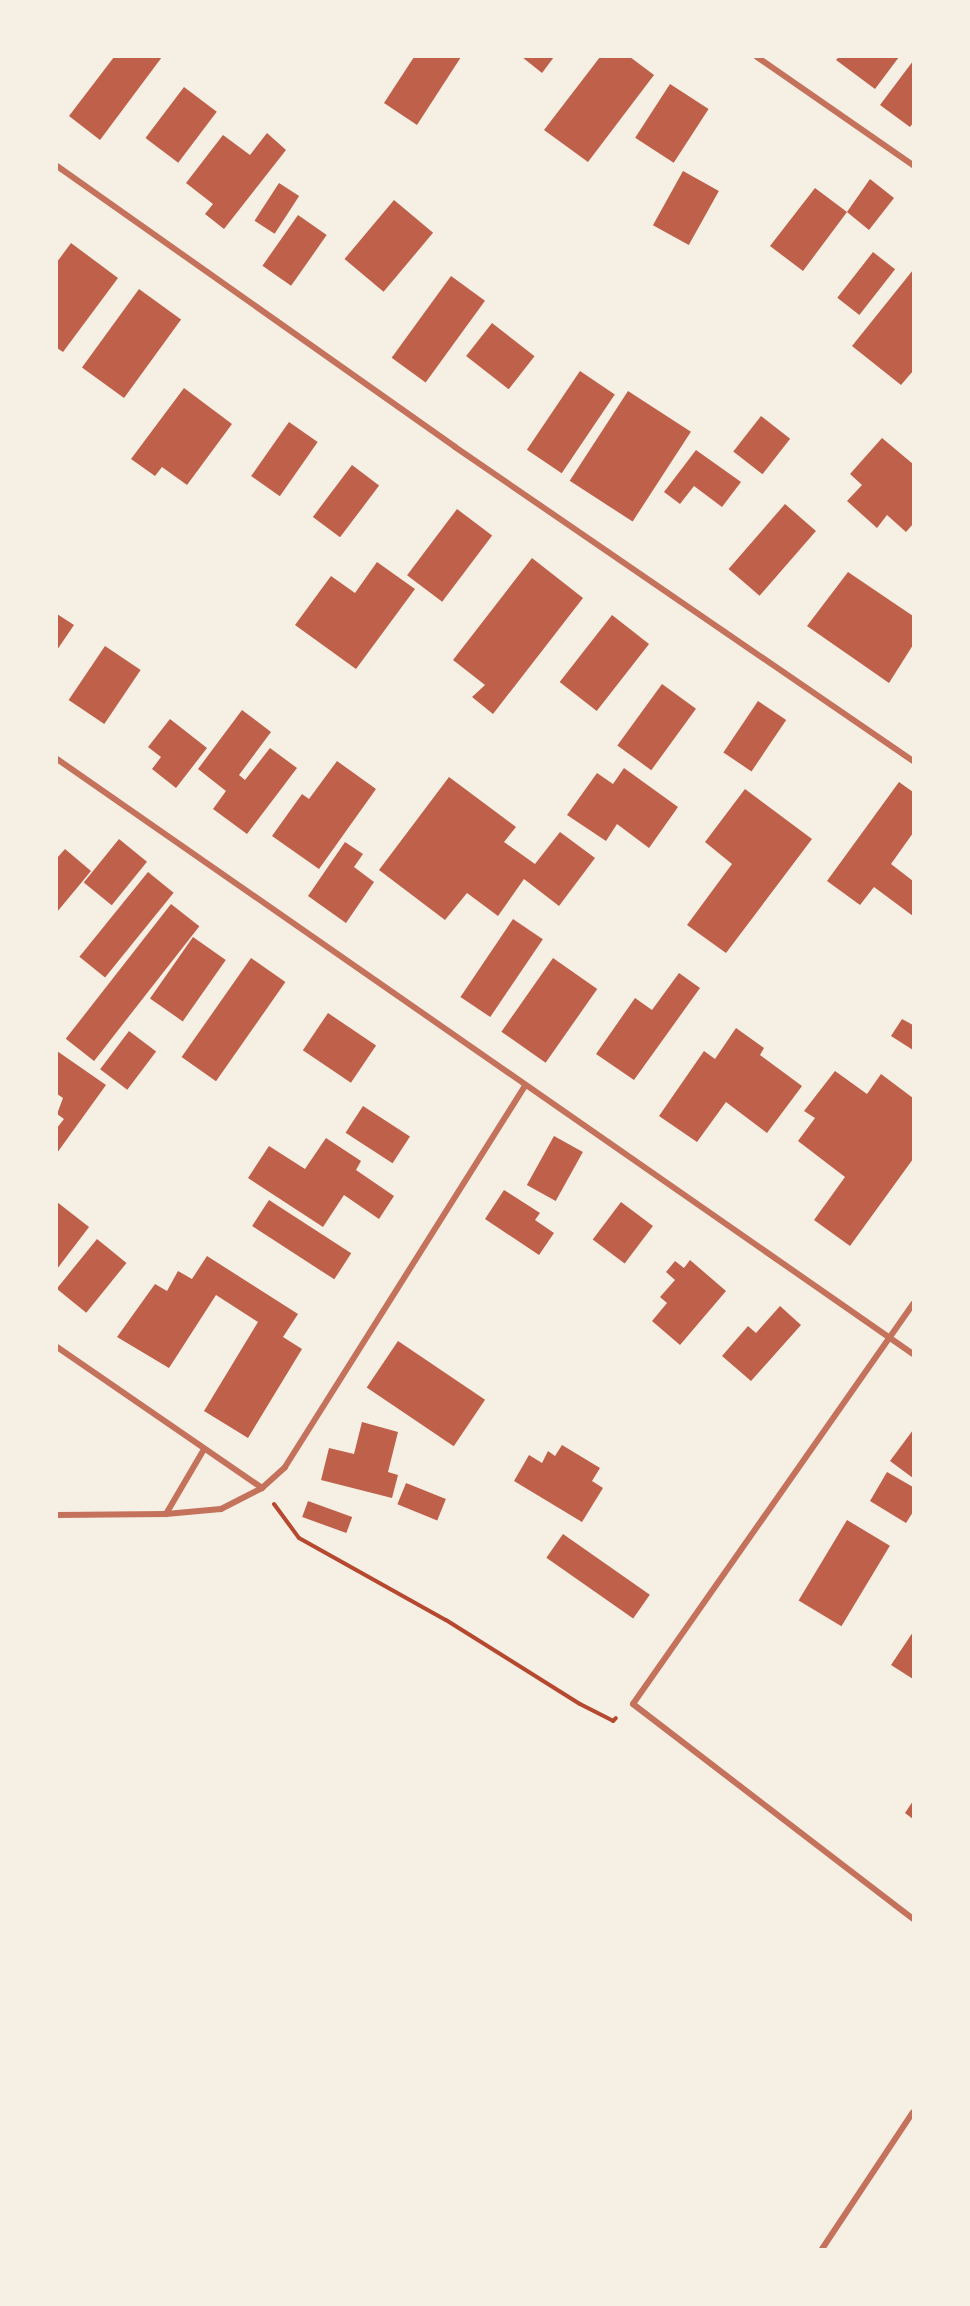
<!DOCTYPE html>
<html>
<head>
<meta charset="utf-8">
<style>
  body { margin:0 }
  #map { position:relative; width:970px; height:2306px; overflow:hidden; background:#f6efe4; font-family:Montserrat,sans-serif }
  div>[style] { position:absolute }
  [style*='--x'] { left:calc(var(--x)*1px); top:calc(var(--y)*1px); width:calc(var(--w)*1px); rotate:calc(var(--a)*1deg) }
  .building>* { inset:0; background:#bf614a; transform-origin:0 0 }
  .path>* { height:4px; margin:-2px; padding:0 2px; transform-origin:2px; border-radius:2px; background:#b5482f }
  .minor>* { height:6px; margin:-3px; padding:0 3px; transform-origin:3px; border-radius:3px; background:#c5725c }
  span { translate:-50% -50%; white-space:nowrap; text-align:center; line-height:1.15; -webkit-text-stroke:4.5px #f6efe4; paint-order:stroke }
  .frame { position:absolute; inset:0; border:58px solid #f6efe4; pointer-events:none }
</style>
</head>
<body>
<div id="map">
  <div class="building">
    <i style="clip-path:polygon(114px 57px,162px 57px,100px 140px,69px 116px)"></i>
    <i style="clip-path:polygon(414px 57px,461px 57px,417px 125px,384px 103px)"></i>
    <i style="clip-path:polygon(522px 57px,554px 57px,542px 73px)"></i>
    <i style="clip-path:polygon(600px 57px,630px 57px,654px 75px,588px 162px,544px 130px)"></i>
    <i style="clip-path:polygon(839px 57px,899px 57px,875px 89px,836px 60px)"></i>
    <i style="clip-path:polygon(913px 61px,913px 123px,910px 127px,880px 105px)"></i>
    <i style="left:670px;top:84px;width:46px;height:64px;rotate:33deg"></i>
    <i style="left:184px;top:87px;width:41px;height:64px;rotate:37deg"></i>
    <i style="clip-path:polygon(267px 133px,286px 150px,224px 229px,205px 214px,213px 204px,186px 183px,223px 135px,250px 155px)"></i>
    <i style="left:683px;top:171px;width:41px;height:62px;rotate:29deg"></i>
    <i style="clip-path:polygon(870px 179px,894px 198px,869px 230px,847px 212px,803px 271px,770px 246px,815px 188px,847px 212px)"></i>
    <i style="left:279px;top:183px;width:24px;height:45px;rotate:33deg"></i>
    <i style="left:394px;top:200px;width:51px;height:77px;rotate:40deg"></i>
    <i style="left:298px;top:215px;width:35px;height:62px;rotate:35deg"></i>
    <i style="clip-path:polygon(71px 243px,118px 278px,63px 352px,57px 348px,57px 262px)"></i>
    <i style="left:873px;top:252px;width:28px;height:58px;rotate:38deg"></i>
    <i style="clip-path:polygon(913px 270px,913px 371px,901px 385px,852px 346px)"></i>
    <i style="left:451px;top:276px;width:42px;height:101px;rotate:36deg"></i>
    <i style="left:139px;top:289px;width:52px;height:97px;rotate:36deg"></i>
    <i style="left:492px;top:323px;width:54px;height:42px;rotate:38deg"></i>
    <i style="left:580px;top:371px;width:42px;height:95px;rotate:34deg"></i>
    <i style="clip-path:polygon(184px 388px,232px 424px,187px 485px,162px 467px,155px 476px,131px 459px)"></i>
    <i style="left:628px;top:391px;width:75px;height:107px;rotate:33deg"></i>
    <i style="left:761px;top:416px;width:37px;height:45px;rotate:38deg"></i>
    <i style="left:289px;top:422px;width:35px;height:66px;rotate:35deg"></i>
    <i style="clip-path:polygon(882px 438px,913px 464px,913px 524px,906px 532px,887px 515px,877px 528px,847px 501px,862px 485px,850px 474px)"></i>
    <i style="clip-path:polygon(696px 450px,741px 482px,722px 507px,694px 486px,680px 504px,664px 492px)"></i>
    <i style="left:352px;top:465px;width:34px;height:65px;rotate:37deg"></i>
    <i style="left:785px;top:504px;width:41px;height:86px;rotate:41deg"></i>
    <i style="left:457px;top:509px;width:44px;height:83px;rotate:37deg"></i>
    <i style="clip-path:polygon(532px 558px,583px 598px,493px 714px,472px 697px,485px 685px,453px 660px)"></i>
    <i style="clip-path:polygon(377px 562px,415px 589px,356px 669px,295px 625px,331px 576px,355px 593px)"></i>
    <i style="clip-path:polygon(848px 572px,913px 616px,913px 645px,889px 683px,807px 626px)"></i>
    <i style="clip-path:polygon(57px 614px,74px 625px,57px 650px)"></i>
    <i style="left:612px;top:615px;width:47px;height:85px;rotate:38deg"></i>
    <i style="left:105px;top:646px;width:43px;height:65px;rotate:34deg"></i>
    <i style="left:662px;top:684px;width:42px;height:76px;rotate:36deg"></i>
    <i style="left:758px;top:701px;width:34px;height:62px;rotate:34deg"></i>
    <i style="clip-path:polygon(242px 710px,271px 732px,239px 775px,245px 780px,270px 748px,297px 768px,247px 834px,213px 809px,226px 791px,198px 769px)"></i>
    <i style="clip-path:polygon(170px 719px,207px 748px,176px 788px,152px 769px,161px 757px,148px 747px)"></i>
    <i style="clip-path:polygon(337px 761px,376px 789px,319px 869px,272px 836px,302px 794px,309px 799px)"></i>
    <i style="clip-path:polygon(624px 768px,678px 807px,649px 848px,617px 824px,606px 841px,567px 815px,597px 773px,613px 784px)"></i>
    <i style="clip-path:polygon(449px 777px,516px 827px,504px 842px,535px 864px,560px 832px,595px 858px,559px 906px,524px 879px,498px 916px,467px 893px,445px 920px,379px 870px)"></i>
    <i style="clip-path:polygon(899px 782px,913px 792px,913px 833px,891px 864px,913px 881px,913px 916px,874px 887px,860px 905px,827px 881px)"></i>
    <i style="clip-path:polygon(745px 789px,812px 839px,726px 953px,687px 925px,732px 864px,705px 842px)"></i>
    <i style="left:119px;top:839px;width:36px;height:56px;rotate:39deg"></i>
    <i style="clip-path:polygon(345px 842px,363px 854px,354px 867px,374px 882px,346px 923px,308px 896px)"></i>
    <i style="clip-path:polygon(65px 849px,91px 871px,57px 912px,57px 858px)"></i>
    <i style="left:148px;top:872px;width:33px;height:109px;rotate:39deg"></i>
    <i style="left:171px;top:904px;width:36px;height:171px;rotate:38deg"></i>
    <i style="left:513px;top:919px;width:36px;height:94px;rotate:34deg"></i>
    <i style="left:193px;top:937px;width:40px;height:75px;rotate:35deg"></i>
    <i style="left:251px;top:958px;width:42px;height:121px;rotate:35deg"></i>
    <i style="left:553px;top:958px;width:54px;height:90px;rotate:35deg"></i>
    <i style="clip-path:polygon(679px 973px,700px 988px,634px 1080px,596px 1054px,635px 998px,652px 1010px)"></i>
    <i style="left:328px;top:1013px;width:58px;height:45px;rotate:34deg"></i>
    <i style="clip-path:polygon(902px 1019px,913px 1025px,913px 1050px,891px 1036px)"></i>
    <i style="clip-path:polygon(736px 1028px,764px 1048px,760px 1055px,802px 1086px,767px 1133px,726px 1102px,697px 1142px,659px 1116px,704px 1051px,715px 1059px)"></i>
    <i style="left:129px;top:1031px;width:34px;height:48px;rotate:37deg"></i>
    <i style="clip-path:polygon(57px 1051px,106px 1085px,57px 1153px,57px 1128px,64px 1119px,57px 1114px,63px 1098px,57px 1094px)"></i>
    <i style="clip-path:polygon(835px 1071px,867px 1094px,881px 1074px,913px 1098px,913px 1159px,850px 1246px,814px 1220px,845px 1177px,798px 1141px,815px 1118px,804px 1111px)"></i>
    <i style="left:363px;top:1106px;width:56px;height:32px;rotate:33deg"></i>
    <i style="left:554px;top:1136px;width:33px;height:56px;rotate:29deg"></i>
    <i style="clip-path:polygon(326px 1138px,361px 1161px,356px 1170px,394px 1196px,379px 1219px,344px 1195px,323px 1227px,248px 1178px,269px 1146px,305px 1169px)"></i>
    <i style="clip-path:polygon(504px 1190px,540px 1213px,535px 1220px,554px 1233px,539px 1255px,485px 1219px)"></i>
    <i style="left:269px;top:1200px;width:98px;height:31px;rotate:33deg"></i>
    <i style="clip-path:polygon(57px 1202px,89px 1227px,57px 1269px)"></i>
    <i style="left:621px;top:1202px;width:40px;height:47px;rotate:37deg"></i>
    <i style="left:97px;top:1239px;width:38px;height:64px;rotate:39deg"></i>
    <i style="clip-path:polygon(207px 1256px,298px 1314px,283px 1337px,302px 1349px,248px 1438px,204px 1411px,258px 1322px,216px 1295px,169px 1368px,117px 1337px,155px 1284px,167px 1291px,178px 1271px,192px 1279px)"></i>
    <i style="clip-path:polygon(690px 1260px,726px 1291px,680px 1345px,652px 1321px,667px 1303px,660px 1297px,675px 1280px,666px 1272px,675px 1261px,684px 1268px)"></i>
    <i style="clip-path:polygon(780px 1306px,801px 1325px,751px 1381px,722px 1356px,748px 1326px,756px 1333px)"></i>
    <i style="left:398px;top:1341px;width:105px;height:56px;rotate:34deg"></i>
    <i style="clip-path:polygon(362px 1422px,398px 1432px,388px 1472px,398px 1475px,392px 1498px,321px 1480px,329px 1448px,354px 1454px)"></i>
    <i style="clip-path:polygon(913px 1430px,913px 1478px,890px 1461px)"></i>
    <i style="clip-path:polygon(562px 1445px,600px 1468px,592px 1481px,603px 1488px,582px 1522px,514px 1481px,529px 1455px,542px 1463px,548px 1451px,555px 1456px)"></i>
    <i style="clip-path:polygon(887px 1472px,913px 1487px,913px 1512px,906px 1523px,870px 1501px)"></i>
    <i style="left:406px;top:1483px;width:43px;height:23px;rotate:22deg"></i>
    <i style="left:308px;top:1501px;width:47px;height:17px;rotate:20deg"></i>
    <i style="left:847px;top:1520px;width:50px;height:94px;rotate:31deg"></i>
    <i style="left:563px;top:1534px;width:106px;height:29px;rotate:35deg"></i>
    <i style="clip-path:polygon(913px 1632px,913px 1679px,891px 1665px)"></i>
    <i style="clip-path:polygon(913px 1801px,913px 1819px,905px 1813px)"></i>
  </div>
  <div class="path">
    <i style="--x:274;--y:1504;--w:42;--a:53.7"></i>
    <i style="--x:299;--y:1538;--w:168;--a:29.2"></i>
    <i style="--x:446;--y:1620;--w:158;--a:32.1"></i>
    <i style="--x:580;--y:1704;--w:37;--a:27"></i>
    <i style="--x:613;--y:1721;--w:4;--a:-45"></i>
  </div>
  <div class="minor">
    <i style="--x:757;--y:57;--w:190;--a:34.7"></i>
    <i style="--x:57;--y:166;--w:487;--a:35.2"></i>
    <i style="--x:455;--y:447;--w:555;--a:34.43"></i>
    <i style="--x:57;--y:759;--w:1042;--a:34.8"></i>
    <i style="--x:913;--y:1304;--w:488;--a:125"></i>
    <i style="--x:633;--y:1704;--w:353;--a:37.5"></i>
    <i style="--x:57;--y:1347;--w:249;--a:34.5"></i>
    <i style="--x:166;--y:1514;--w:73;--a:-59.6"></i>
    <i style="--x:57;--y:1515;--w:109;--a:-0.5"></i>
    <i style="--x:166;--y:1514;--w:55;--a:-5.2"></i>
    <i style="--x:221;--y:1509;--w:46;--a:-27.1"></i>
    <i style="--x:262;--y:1488;--w:31;--a:-42"></i>
    <i style="--x:285;--y:1467;--w:450;--a:-57.8"></i>
    <i style="--x:822;--y:2249;--w:164;--a:-56.4"></i>
  </div>
  <div class="frame"></div>
</div>
</body>
</html>
